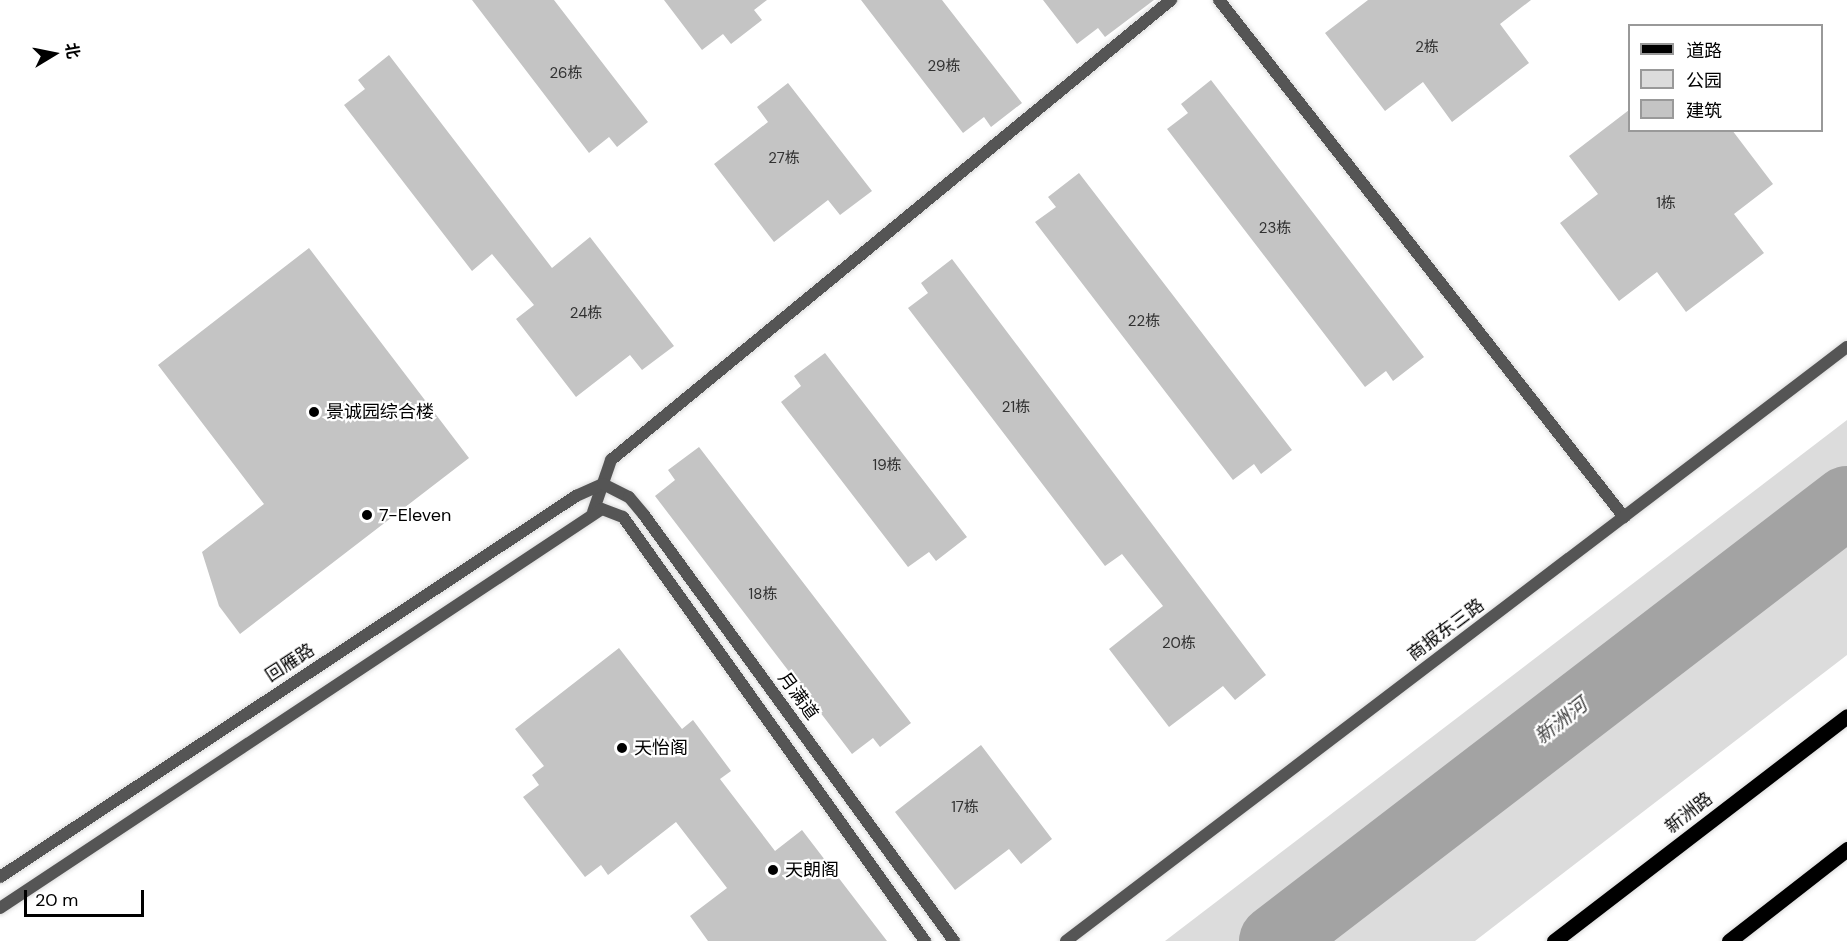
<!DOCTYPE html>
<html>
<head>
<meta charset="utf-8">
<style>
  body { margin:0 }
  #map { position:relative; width:1847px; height:941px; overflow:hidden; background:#fff; font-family:"DM Sans","Noto Sans SC",sans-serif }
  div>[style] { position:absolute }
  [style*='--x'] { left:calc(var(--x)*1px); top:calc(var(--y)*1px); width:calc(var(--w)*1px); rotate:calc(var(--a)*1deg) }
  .green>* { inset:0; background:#dcdcdc }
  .river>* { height:72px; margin:-36px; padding:0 36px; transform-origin:36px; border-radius:36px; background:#a3a3a3 }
  .building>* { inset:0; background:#c4c4c4 }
  .roads { filter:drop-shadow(0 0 2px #dbdbdb) drop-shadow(0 0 2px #dbdbdb) }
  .street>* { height:12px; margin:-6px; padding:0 6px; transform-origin:6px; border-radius:6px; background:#555 }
  .primary>* { height:15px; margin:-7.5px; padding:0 7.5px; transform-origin:7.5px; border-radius:7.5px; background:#000 }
  .dots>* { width:16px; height:16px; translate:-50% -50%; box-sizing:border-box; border:3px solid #fff; border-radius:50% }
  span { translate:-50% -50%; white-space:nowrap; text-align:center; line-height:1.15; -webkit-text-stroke:4.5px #fff; paint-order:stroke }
  .number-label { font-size:15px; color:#313131 }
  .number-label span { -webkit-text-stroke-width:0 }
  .poi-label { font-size:18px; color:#000 }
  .left { translate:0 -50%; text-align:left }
  .street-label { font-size:18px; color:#000 }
  .water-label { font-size:20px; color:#444; font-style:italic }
  .legend { position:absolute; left:1628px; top:24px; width:195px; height:108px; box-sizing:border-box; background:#fff; border:2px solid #999; margin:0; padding:8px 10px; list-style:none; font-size:18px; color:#000 }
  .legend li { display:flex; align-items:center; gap:12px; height:30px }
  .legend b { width:30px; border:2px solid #999 }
  .north { position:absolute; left:24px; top:24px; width:60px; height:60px; -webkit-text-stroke:4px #fff; paint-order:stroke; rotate:80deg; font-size:16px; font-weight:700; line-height:24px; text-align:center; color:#000 }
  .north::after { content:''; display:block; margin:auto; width:21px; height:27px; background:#000; clip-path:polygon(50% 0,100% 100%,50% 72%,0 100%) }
  .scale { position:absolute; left:24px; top:890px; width:120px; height:27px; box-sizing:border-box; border:3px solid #000; border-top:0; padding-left:8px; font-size:18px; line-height:21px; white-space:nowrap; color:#000; -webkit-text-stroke:4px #fff; paint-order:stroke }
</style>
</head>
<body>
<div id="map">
  <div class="green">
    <i style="clip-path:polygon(1847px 420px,1847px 655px,1475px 941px,1165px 941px)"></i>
  </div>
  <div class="river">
    <i style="--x:1275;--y:941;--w:721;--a:-37.51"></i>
  </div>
  <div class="building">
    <i style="clip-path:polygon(472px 0,554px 0,648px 122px,617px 147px,609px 137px,589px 153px)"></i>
    <i style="clip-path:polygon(664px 0,767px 0,754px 10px,762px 20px,731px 44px,723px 34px,702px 50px)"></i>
    <i style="clip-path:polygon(861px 0,942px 0,1022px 103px,991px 127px,984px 117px,963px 133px)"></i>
    <i style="clip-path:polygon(1043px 0,1154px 0,1105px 37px,1098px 28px,1077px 44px)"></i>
    <i style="clip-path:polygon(1368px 0,1531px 0,1500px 24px,1529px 63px,1452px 122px,1423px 82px,1385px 111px,1325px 33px)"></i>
    <i style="clip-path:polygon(389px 55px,552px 268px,590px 237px,674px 346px,642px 370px,630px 355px,576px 397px,516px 319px,534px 305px,492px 254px,472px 271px,344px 105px,365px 89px,358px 80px)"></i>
    <i style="clip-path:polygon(1211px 80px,1424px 357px,1393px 381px,1386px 371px,1365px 387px,1167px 129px,1188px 113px,1181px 104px)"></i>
    <i style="clip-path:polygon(788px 83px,872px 191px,840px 215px,828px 200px,774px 242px,714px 164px,768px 122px,757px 107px)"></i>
    <i style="clip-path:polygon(1629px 110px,1629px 130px,1732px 130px,1773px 184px,1734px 214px,1764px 253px,1686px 312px,1657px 272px,1619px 301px,1560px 223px,1598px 194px,1569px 156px)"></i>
    <i style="clip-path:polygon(1079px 173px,1292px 450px,1261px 474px,1254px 464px,1233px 480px,1035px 222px,1056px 207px,1048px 197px)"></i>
    <i style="clip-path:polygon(309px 248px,469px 458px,240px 634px,219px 606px,202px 552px,264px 504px,158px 365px)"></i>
    <i style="clip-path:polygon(952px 259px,1266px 675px,1235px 700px,1223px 686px,1169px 727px,1109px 649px,1163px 606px,1122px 554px,1105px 566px,908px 308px,928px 293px,921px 283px)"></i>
    <i style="clip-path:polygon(825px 353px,967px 537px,936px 561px,929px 552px,908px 567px,781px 402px,801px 386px,794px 376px)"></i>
    <i style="clip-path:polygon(699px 447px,911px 723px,880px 747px,873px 738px,852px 754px,655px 496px,675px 480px,668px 470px)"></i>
    <i style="clip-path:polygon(619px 648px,682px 729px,693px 720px,731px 771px,720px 779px,775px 851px,802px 830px,887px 941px,708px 941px,690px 916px,727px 888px,676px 822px,608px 875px,601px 865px,585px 877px,523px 797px,539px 785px,532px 775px,544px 766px,515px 729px)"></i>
    <i style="clip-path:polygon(981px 745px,1052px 839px,1021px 864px,1009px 849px,955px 890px,895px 812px)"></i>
  </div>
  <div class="roads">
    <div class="street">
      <i style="--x:1219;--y:0;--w:657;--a:51.93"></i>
      <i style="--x:593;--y:512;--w:55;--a:-70.9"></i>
      <i style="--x:611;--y:460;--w:725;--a:-39.4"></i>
      <i style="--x:0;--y:877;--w:691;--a:-33.48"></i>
      <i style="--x:576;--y:496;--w:30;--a:-24"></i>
      <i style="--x:603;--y:484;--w:29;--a:27"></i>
      <i style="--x:629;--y:497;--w:23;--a:50"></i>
      <i style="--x:644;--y:515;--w:527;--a:53.96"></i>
      <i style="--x:0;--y:908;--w:722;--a:-33.54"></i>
      <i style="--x:602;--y:509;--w:22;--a:21"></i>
      <i style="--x:623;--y:517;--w:521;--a:54.54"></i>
      <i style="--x:1066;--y:941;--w:981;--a:-37.26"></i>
    </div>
    <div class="primary">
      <i style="--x:1554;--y:941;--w:369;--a:-37.5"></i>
      <i style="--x:1729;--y:941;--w:150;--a:-37.9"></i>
    </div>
  </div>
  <div class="dots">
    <i style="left:314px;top:412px;background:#000"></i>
    <i style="left:367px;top:515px;background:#000"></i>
    <i style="left:622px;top:748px;background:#000"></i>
    <i style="left:773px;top:870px;background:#000"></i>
  </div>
  <div class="number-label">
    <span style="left:1427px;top:48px">2栋</span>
    <span style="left:944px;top:67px">29栋</span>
    <span style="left:566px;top:74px">26栋</span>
    <span style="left:784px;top:159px">27栋</span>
    <span style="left:1666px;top:204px">1栋</span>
    <span style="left:1275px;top:229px">23栋</span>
    <span style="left:586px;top:314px">24栋</span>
    <span style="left:1144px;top:322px">22栋</span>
    <span style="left:1016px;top:408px">21栋</span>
    <span style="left:887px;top:466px">19栋</span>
    <span style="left:763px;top:595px">18栋</span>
    <span style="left:1179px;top:644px">20栋</span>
    <span style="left:965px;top:808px">17栋</span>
  </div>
  <div class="poi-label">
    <span class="left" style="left:326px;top:412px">景诚园综合楼</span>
    <span class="left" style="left:379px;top:515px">7-Eleven</span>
    <span class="left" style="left:634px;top:748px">天怡阁</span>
    <span class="left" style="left:785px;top:870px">天朗阁</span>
  </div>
  <div class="street-label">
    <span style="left:1446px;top:630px;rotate:-37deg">商报东三路</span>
    <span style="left:290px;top:663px;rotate:-33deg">回雁路</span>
    <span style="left:798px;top:696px;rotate:54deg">月满道</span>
    <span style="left:1689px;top:813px;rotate:-38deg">新洲路</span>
  </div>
  <div class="water-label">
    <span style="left:1561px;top:721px;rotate:-38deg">新洲河</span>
  </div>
  <ul class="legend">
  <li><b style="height:8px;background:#000"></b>道路</li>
  <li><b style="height:16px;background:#dcdcdc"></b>公园</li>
  <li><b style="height:16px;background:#c4c4c4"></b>建筑</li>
  </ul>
  <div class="north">北</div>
  <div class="scale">20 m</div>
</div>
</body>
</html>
